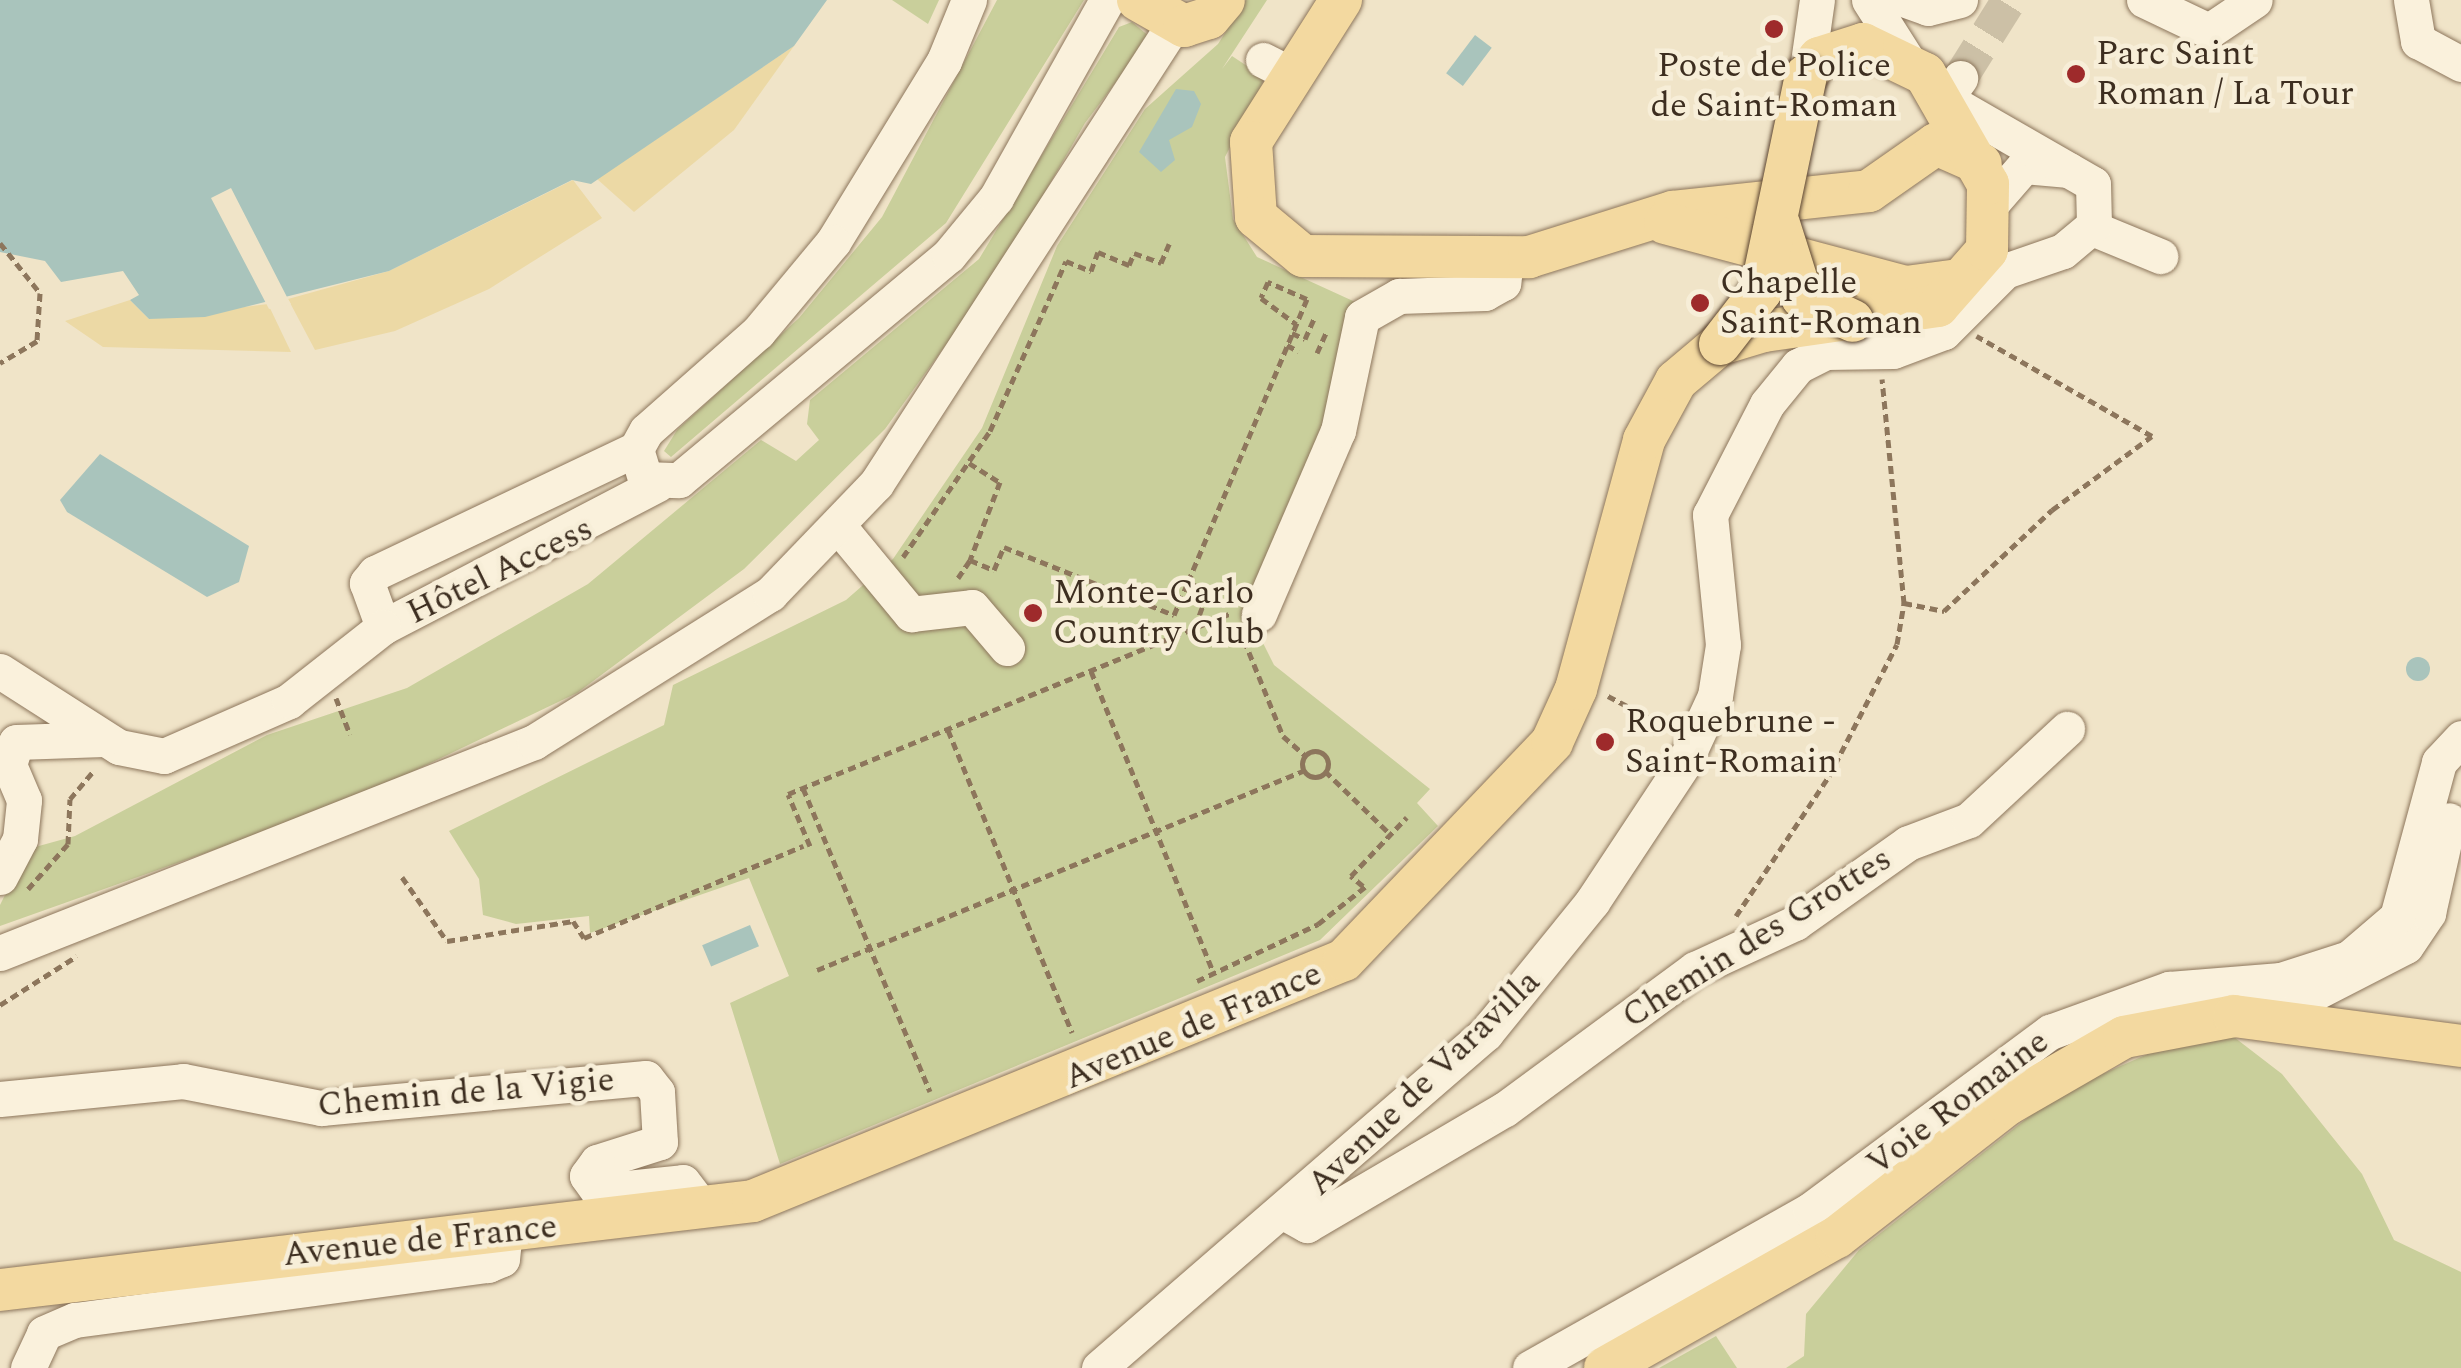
<!DOCTYPE html>
<html>
<head>
<meta charset="utf-8">
<style>
  body { margin:0 }
  #map { position:relative; width:2461px; height:1368px; overflow:hidden; background:#f0e4c8; font-family:Spectral,serif }
  div>[style] { position:absolute }
  [style*='--x'] { left:calc(var(--x)*1px); top:calc(var(--y)*1px); width:calc(var(--w)*1px); rotate:calc(var(--a)*1deg) }
  .green>* { inset:0; background:#c9cf9b }
  .sand>* { inset:0; background:#ecd9a5 }
  .water>* { inset:0; background:#a9c4bc; transform-origin:0 0 }
  .round { border-radius:50% }
  .pier>* { inset:0; background:#f0e4c8 }
  .minor-tunnel>* { height:35px; margin-top:-17.5px; transform-origin:0; background:repeating-linear-gradient(90deg,#ccc0a6 0 35px,transparent 0 53px) }
  .path>* { height:5px; margin-top:-2.5px; transform-origin:0; background:repeating-linear-gradient(90deg,#8d765c 0 8px,transparent 0 13px) }
  .path>.ring { margin:-2.5px; padding:0; box-sizing:content-box; background:none; border:5px solid #8d765c; border-radius:50% }
  .roads { filter:drop-shadow(0 0 2px #8d765c) drop-shadow(0 0 2px #8d765c) }
  .minor>* { height:35px; margin:-17.5px; padding:0 17.5px; transform-origin:17.5px; border-radius:17.5px; background:#faf1dc }
  .major>* { height:42px; margin:-21px; padding:0 21px; transform-origin:21px; border-radius:21px; background:#f3d9a0 }
  .bridges { filter:drop-shadow(0 0 2px #5b4430) drop-shadow(0 0 2px #5b4430) }
  .major-bridge>* { height:42px; margin:-21px; padding:0 21px; transform-origin:21px; border-radius:21px; background:#f3d9a0 }
  .dots>* { width:28px; height:28px; translate:-50% -50%; box-sizing:border-box; border:5px solid #f7eed8; border-radius:50% }
  span { translate:-50% -50%; white-space:nowrap; text-align:center; line-height:1.15; -webkit-text-stroke:9px #f7eed8; paint-order:stroke }
  .poi-label { font-size:35px; color:#3d2e20 }
  .left { translate:0 -50%; text-align:left }
  .street-label { font-size:35px; color:#3d2e20 }
</style>
</head>
<body>
<div id="map">
  <div class="green">
    <i style="clip-path:polygon(892px 0,939px 0,928px 24px)"></i>
    <i style="clip-path:polygon(997px 0,1084px 0,946px 223px,671px 457px,664px 451px,677px 430px,799px 318px,882px 217px)"></i>
    <i style="clip-path:polygon(1246px 0,1267px 0,1222px 69px,1232px 56px,1265px 78px,1225px 157px,1233px 219px,1257px 257px,1364px 306px,1346px 377px,1258px 591px,1247px 588px,1243px 603px,1274px 665px,1430px 789px,1417px 803px,1438px 826px,1320px 940px,780px 1164px,730px 1003px,789px 976px,749px 878px,590px 933px,589px 916px,516px 924px,483px 915px,479px 879px,449px 831px,664px 725px,673px 685px,846px 600px,893px 559px,982px 428px,1057px 246px,1145px 109px,1218px 44px)"></i>
    <i style="clip-path:polygon(1132px 22px,1150px 37px,1085px 123px,1000px 270px,885px 429px,744px 569px,577px 693px,349px 802px,0 926px,0 905px,28px 849px,75px 836px,267px 735px,407px 688px,588px 584px,761px 440px,796px 461px,819px 440px,807px 424px,810px 400px,979px 259px,1119px 27px)"></i>
    <i style="clip-path:polygon(2230px 1034px,2282px 1074px,2362px 1174px,2394px 1240px,2461px 1272px,2461px 1368px,1786px 1368px,1804px 1356px,1806px 1314px,1859px 1250px,2059px 1093px,2173px 1043px)"></i>
    <i style="clip-path:polygon(1716px 1336px,1737px 1368px,1659px 1368px)"></i>
  </div>
  <div class="sand">
    <i style="clip-path:polygon(794px 46px,734px 130px,634px 212px,597px 179px)"></i>
    <i style="clip-path:polygon(573px 180px,602px 218px,489px 289px,395px 331px,315px 350px,288px 299px,389px 271px)"></i>
    <i style="clip-path:polygon(130px 300px,149px 319px,268px 304px,291px 352px,103px 347px,65px 321px)"></i>
  </div>
  <div class="water">
    <i style="clip-path:polygon(0 0,827px 0,794px 46px,591px 184px,572px 180px,389px 271px,205px 317px,149px 319px,130px 300px,139px 295px,123px 271px,61px 282px,45px 261px,0 252px)"></i>
    <i style="left:1475px;top:35px;width:21px;height:48px;rotate:37deg"></i>
    <i style="clip-path:polygon(1176px 89px,1194px 91px,1201px 104px,1192px 127px,1169px 140px,1175px 160px,1161px 172px,1139px 152px)"></i>
    <i style="clip-path:polygon(100px 454px,249px 546px,239px 582px,207px 597px,67px 512px,60px 500px)"></i>
    <i class="round" style="left:2406px;top:657px;width:24px;height:24px"></i>
    <i style="left:750px;top:925px;width:23px;height:52px;rotate:67deg"></i>
  </div>
  <div class="pier">
    <i style="clip-path:polygon(231px 188px,288px 299px,291px 304px,269px 309px,211px 198px)"></i>
  </div>
  <div class="minor-tunnel">
    <i style="--x:1960;--y:78;--w:92;--a:-57.9"></i>
  </div>
  <div class="path">
    <i style="--x:0;--y:243;--w:64;--a:51.3"></i>
    <i style="--x:40;--y:293;--w:48;--a:93.6"></i>
    <i style="--x:37;--y:341;--w:43;--a:149.3"></i>
    <i style="--x:1292;--y:333;--w:14;--a:25"></i>
    <i style="--x:1305;--y:339;--w:24;--a:-66"></i>
    <i style="--x:1287;--y:345;--w:13;--a:29"></i>
    <i style="--x:1317;--y:353;--w:22;--a:-66"></i>
    <i style="--x:969;--y:463;--w:36;--a:32"></i>
    <i style="--x:1000;--y:482;--w:84;--a:111"></i>
    <i style="--x:970;--y:560;--w:26;--a:23"></i>
    <i style="--x:994;--y:570;--w:25;--a:-67"></i>
    <i style="--x:1004;--y:547;--w:183;--a:21.8"></i>
    <i style="--x:1174;--y:615;--w:36;--a:-67"></i>
    <i style="--x:903;--y:557;--w:153;--a:-55.4"></i>
    <i style="--x:990;--y:431;--w:186;--a:-65.9"></i>
    <i style="--x:1066;--y:261;--w:27;--a:22"></i>
    <i style="--x:1091;--y:271;--w:20;--a:-70"></i>
    <i style="--x:1098;--y:252;--w:34;--a:23"></i>
    <i style="--x:1129;--y:265;--w:13;--a:-67"></i>
    <i style="--x:1134;--y:253;--w:29;--a:20"></i>
    <i style="--x:1161;--y:263;--w:21;--a:-67"></i>
    <i style="--x:958;--y:578;--w:22;--a:-56"></i>
    <i style="--x:1904;--y:603;--w:41;--a:11.3"></i>
    <i style="--x:1944;--y:611;--w:148;--a:-43.1"></i>
    <i style="--x:2052;--y:510;--w:124;--a:-36.5"></i>
    <i style="--x:2152;--y:436;--w:202;--a:-150.3"></i>
    <i style="--x:1195;--y:627;--w:37;--a:-70"></i>
    <i style="--x:1208;--y:592;--w:22;--a:-153"></i>
    <i style="--x:1188;--y:582;--w:307;--a:-67.2"></i>
    <i style="--x:1307;--y:299;--w:43;--a:-156.4"></i>
    <i style="--x:1268;--y:282;--w:17;--a:114"></i>
    <i style="--x:1261;--y:298;--w:44;--a:36.6"></i>
    <i style="--x:1244;--y:640;--w:104;--a:67.9"></i>
    <i style="--x:1283;--y:736;--w:29;--a:41"></i>
    <i style="--x:1091;--y:671;--w:327;--a:67.9"></i>
    <i style="--x:1608;--y:696;--w:69;--a:27.7"></i>
    <i style="--x:336;--y:698;--w:39;--a:69"></i>
    <i style="--x:948;--y:730;--w:327;--a:67.7"></i>
    <i class="ring" style="left:1302px;top:751px;width:21px;height:21px"></i>
    <i style="--x:1325;--y:771;--w:91;--a:44.1"></i>
    <i style="--x:803;--y:788;--w:329;--a:67.3"></i>
    <i style="--x:810;--y:846;--w:56;--a:-112.9"></i>
    <i style="--x:788;--y:794;--w:479;--a:-22.2"></i>
    <i style="--x:402;--y:877;--w:78;--a:54.9"></i>
    <i style="--x:447;--y:941;--w:128;--a:-9"></i>
    <i style="--x:573;--y:921;--w:20;--a:57"></i>
    <i style="--x:584;--y:938;--w:238;--a:-22.8"></i>
    <i style="--x:1363;--y:886;--w:16;--a:-140"></i>
    <i style="--x:1351;--y:876;--w:81;--a:-46.5"></i>
    <i style="--x:28;--y:889;--w:60;--a:-48.4"></i>
    <i style="--x:68;--y:844;--w:45;--a:-87.5"></i>
    <i style="--x:70;--y:799;--w:38;--a:-50"></i>
    <i style="--x:1736;--y:916;--w:168;--a:-56.4"></i>
    <i style="--x:1829;--y:776;--w:148;--a:-62.7"></i>
    <i style="--x:1897;--y:644;--w:42;--a:-80.3"></i>
    <i style="--x:1904;--y:603;--w:225;--a:-95.6"></i>
    <i style="--x:817;--y:970;--w:525;--a:-22.27"></i>
    <i style="--x:1197;--y:981;--w:134;--a:-25.2"></i>
    <i style="--x:1318;--y:924;--w:60;--a:-38.2"></i>
    <i style="--x:0;--y:1005;--w:91;--a:-32.5"></i>
  </div>
  <div class="roads">
    <div class="minor">
      <i style="--x:969;--y:0;--w:66;--a:112.3"></i>
      <i style="--x:944;--y:61;--w:212;--a:121.5"></i>
      <i style="--x:833;--y:242;--w:117;--a:129.8"></i>
      <i style="--x:758;--y:332;--w:149;--a:138.5"></i>
      <i style="--x:646;--y:431;--w:21;--a:119"></i>
      <i style="--x:636;--y:449;--w:31;--a:73"></i>
      <i style="--x:645;--y:479;--w:34;--a:2"></i>
      <i style="--x:679;--y:480;--w:351;--a:-39.8"></i>
      <i style="--x:949;--y:255;--w:74;--a:-50.5"></i>
      <i style="--x:996;--y:198;--w:227;--a:-60.7"></i>
      <i style="--x:1869;--y:0;--w:69;--a:57.5"></i>
      <i style="--x:1906;--y:0;--w:23;--a:20"></i>
      <i style="--x:1928;--y:8;--w:33;--a:-14"></i>
      <i style="--x:2144;--y:0;--w:72;--a:25.5"></i>
      <i style="--x:2209;--y:31;--w:55;--a:-34"></i>
      <i style="--x:2411;--y:0;--w:42;--a:80.3"></i>
      <i style="--x:2418;--y:41;--w:49;--a:28.1"></i>
      <i style="--x:1263;--y:60;--w:31;--a:27"></i>
      <i style="--x:1806;--y:76;--w:77;--a:-81.8"></i>
      <i style="--x:1991;--y:204;--w:50;--a:-49"></i>
      <i style="--x:2024;--y:166;--w:45;--a:5.1"></i>
      <i style="--x:2092;--y:228;--w:74;--a:22.4"></i>
      <i style="--x:636;--y:449;--w:289;--a:154.6"></i>
      <i style="--x:375;--y:573;--w:13;--a:129"></i>
      <i style="--x:367;--y:583;--w:47;--a:70"></i>
      <i style="--x:383;--y:627;--w:310;--a:-27.5"></i>
      <i style="--x:840;--y:528;--w:112;--a:50.5"></i>
      <i style="--x:911;--y:614;--w:61;--a:-6.5"></i>
      <i style="--x:972;--y:607;--w:54;--a:49.5"></i>
      <i style="--x:1259;--y:614;--w:199;--a:-66.7"></i>
      <i style="--x:1338;--y:431;--w:116;--a:-78.1"></i>
      <i style="--x:1362;--y:317;--w:43;--a:-29.6"></i>
      <i style="--x:1399;--y:296;--w:86;--a:-2"></i>
      <i style="--x:1485;--y:293;--w:21;--a:-29"></i>
      <i style="--x:1503;--y:283;--w:24;--a:-81"></i>
      <i style="--x:0;--y:671;--w:141;--a:32.6"></i>
      <i style="--x:119;--y:747;--w:46;--a:11.3"></i>
      <i style="--x:164;--y:756;--w:137;--a:-23.7"></i>
      <i style="--x:289;--y:701;--w:120;--a:-38.2"></i>
      <i style="--x:0;--y:877;--w:43;--a:-62.2"></i>
      <i style="--x:20;--y:839;--w:39;--a:-84"></i>
      <i style="--x:24;--y:800;--w:38;--a:-113"></i>
      <i style="--x:9;--y:765;--w:24;--a:-73"></i>
      <i style="--x:16;--y:742;--w:88;--a:-2"></i>
      <i style="--x:0;--y:953;--w:574;--a:-21.56"></i>
      <i style="--x:534;--y:742;--w:279;--a:-32.1"></i>
      <i style="--x:770;--y:594;--w:153;--a:-46.1"></i>
      <i style="--x:876;--y:484;--w:548;--a:-57.06"></i>
      <i style="--x:2266;--y:1018;--w:157;--a:-27.2"></i>
      <i style="--x:2406;--y:946;--w:40;--a:-56"></i>
      <i style="--x:2428;--y:913;--w:95;--a:-77.3"></i>
      <i style="--x:0;--y:1099;--w:184;--a:-5.6"></i>
      <i style="--x:183;--y:1081;--w:141;--a:11.1"></i>
      <i style="--x:321;--y:1108;--w:326;--a:-5.3"></i>
      <i style="--x:646;--y:1078;--w:18;--a:52"></i>
      <i style="--x:657;--y:1092;--w:50;--a:86.6"></i>
      <i style="--x:660;--y:1142;--w:66;--a:162.4"></i>
      <i style="--x:597;--y:1162;--w:17;--a:126"></i>
      <i style="--x:587;--y:1176;--w:19;--a:54"></i>
      <i style="--x:598;--y:1191;--w:85;--a:-6"></i>
      <i style="--x:683;--y:1182;--w:34;--a:53"></i>
      <i style="--x:1287;--y:1214;--w:23;--a:29"></i>
      <i style="--x:1307;--y:1225;--w:229;--a:-30.4"></i>
      <i style="--x:1505;--y:1109;--w:236;--a:-36.4"></i>
      <i style="--x:1695;--y:969;--w:110;--a:-24.7"></i>
      <i style="--x:1795;--y:923;--w:138;--a:-35.3"></i>
      <i style="--x:1908;--y:843;--w:65;--a:-20.7"></i>
      <i style="--x:1969;--y:820;--w:134;--a:-42.9"></i>
      <i style="--x:28;--y:1368;--w:38;--a:-65"></i>
      <i style="--x:44;--y:1333;--w:34;--a:-23"></i>
      <i style="--x:75;--y:1320;--w:417;--a:-7.6"></i>
      <i style="--x:488;--y:1265;--w:15;--a:-23"></i>
      <i style="--x:502;--y:1259;--w:28;--a:-84"></i>
      <i style="--x:1099;--y:1368;--w:512;--a:-40.88"></i>
      <i style="--x:1486;--y:1033;--w:169;--a:-51"></i>
      <i style="--x:1592;--y:902;--w:167;--a:-56.5"></i>
      <i style="--x:1684;--y:763;--w:74;--a:-65.2"></i>
      <i style="--x:1715;--y:696;--w:52;--a:-81.1"></i>
      <i style="--x:1723;--y:645;--w:131;--a:-95.7"></i>
      <i style="--x:1710;--y:515;--w:125;--a:-62.8"></i>
      <i style="--x:1767;--y:404;--w:49;--a:-50.8"></i>
      <i style="--x:1798;--y:366;--w:30;--a:-27"></i>
      <i style="--x:1825;--y:352;--w:68;--a:-0.8"></i>
      <i style="--x:1893;--y:351;--w:54;--a:-20.4"></i>
      <i style="--x:1944;--y:332;--w:86;--a:-45"></i>
      <i style="--x:2005;--y:271;--w:61;--a:-19"></i>
      <i style="--x:2063;--y:251;--w:40;--a:-40"></i>
      <i style="--x:2094;--y:225;--w:41;--a:-91.4"></i>
      <i style="--x:2093;--y:184;--w:171;--a:-150.1"></i>
      <i style="--x:1945;--y:99;--w:26;--a:-54"></i>
      <i style="--x:1530;--y:1368;--w:322;--a:-29.4"></i>
      <i style="--x:1810;--y:1210;--w:299;--a:-36.6"></i>
      <i style="--x:2050;--y:1032;--w:127;--a:-19.9"></i>
      <i style="--x:2169;--y:989;--w:112;--a:-4.6"></i>
      <i style="--x:2281;--y:980;--w:71;--a:-17.9"></i>
      <i style="--x:2349;--y:958;--w:63;--a:-40.5"></i>
      <i style="--x:2397;--y:917;--w:161;--a:-74.8"></i>
      <i style="--x:2439;--y:762;--w:33;--a:-47"></i>
    </div>
    <div class="major">
      <i style="--x:1138;--y:0;--w:53;--a:29.5"></i>
      <i style="--x:1184;--y:26;--w:26;--a:-18"></i>
      <i style="--x:1209;--y:18;--w:23;--a:-50"></i>
      <i style="--x:1341;--y:0;--w:168;--a:122.4"></i>
      <i style="--x:1251;--y:142;--w:75;--a:86.2"></i>
      <i style="--x:1256;--y:217;--w:61;--a:39.7"></i>
      <i style="--x:1303;--y:256;--w:226;--a:0.3"></i>
      <i style="--x:1529;--y:257;--w:151;--a:-17.4"></i>
      <i style="--x:1673;--y:212;--w:197;--a:-6.1"></i>
      <i style="--x:1869;--y:191;--w:82;--a:-35"></i>
      <i style="--x:1936;--y:144;--w:49;--a:24"></i>
      <i style="--x:1665;--y:223;--w:249;--a:14.9"></i>
      <i style="--x:1906;--y:287;--w:53;--a:-7.5"></i>
      <i style="--x:0;--y:1290;--w:758;--a:-6.74"></i>
      <i style="--x:753;--y:1201;--w:638;--a:-22.18"></i>
      <i style="--x:1344;--y:960;--w:301;--a:-46.3"></i>
      <i style="--x:1552;--y:742;--w:58;--a:-65.6"></i>
      <i style="--x:1576;--y:689;--w:258;--a:-74.7"></i>
      <i style="--x:1644;--y:440;--w:67;--a:-61.5"></i>
      <i style="--x:1676;--y:381;--w:57;--a:-40.1"></i>
      <i style="--x:1720;--y:344;--w:46;--a:-16.5"></i>
      <i style="--x:1764;--y:331;--w:176;--a:-8.2"></i>
      <i style="--x:1938;--y:306;--w:74;--a:-48.8"></i>
      <i style="--x:1987;--y:250;--w:66;--a:-89.1"></i>
      <i style="--x:1988;--y:184;--w:127;--a:-119.8"></i>
      <i style="--x:1925;--y:74;--w:69;--a:-154.2"></i>
      <i style="--x:1863;--y:44;--w:46;--a:162.3"></i>
      <i style="--x:1819;--y:58;--w:22;--a:126"></i>
      <i style="--x:1605;--y:1368;--w:266;--a:-29.5"></i>
      <i style="--x:1837;--y:1237;--w:217;--a:-37.9"></i>
      <i style="--x:2008;--y:1104;--w:134;--a:-30"></i>
      <i style="--x:2124;--y:1037;--w:112;--a:-10.8"></i>
      <i style="--x:2234;--y:1016;--w:229;--a:7.5"></i>
    </div>
  </div>
  <div class="bridges">
    <div class="major-bridge">
      <i style="--x:1779;--y:224;--w:77;--a:72.5"></i>
      <i style="--x:1802;--y:297;--w:56;--a:25.2"></i>
      <i style="--x:1720;--y:344;--w:67;--a:-52.3"></i>
      <i style="--x:1761;--y:291;--w:220;--a:-78.2"></i>
    </div>
  </div>
  <div class="dots">
    <i style="left:1774px;top:29px;background:#9e2a2b"></i>
    <i style="left:2076px;top:74px;background:#9e2a2b"></i>
    <i style="left:1700px;top:303px;background:#9e2a2b"></i>
    <i style="left:1033px;top:613px;background:#9e2a2b"></i>
    <i style="left:1605px;top:742px;background:#9e2a2b"></i>
  </div>
  <div class="poi-label">
    <span class="left" style="left:2096px;top:74px">Parc Saint<br>Roman / La Tour</span>
    <span style="left:1774px;top:86px">Poste de Police<br>de Saint-Roman</span>
    <span class="left" style="left:1720px;top:303px">Chapelle<br>Saint-Roman</span>
    <span class="left" style="left:1053px;top:613px">Monte-Carlo<br>Country Club</span>
    <span class="left" style="left:1625px;top:742px">Roquebrune -<br>Saint-Romain</span>
  </div>
  <div class="street-label">
    <span style="left:500px;top:571px;rotate:-26deg">Hôtel Access</span>
    <span style="left:1757px;top:938px;rotate:-32deg">Chemin des Grottes</span>
    <span style="left:1193px;top:1026px;rotate:-23deg">Avenue de France</span>
    <span style="left:1424px;top:1083px;rotate:-44deg">Avenue de Varavilla</span>
    <span style="left:466px;top:1093px;rotate:-5deg">Chemin de la Vigie</span>
    <span style="left:1958px;top:1103px;rotate:-37deg">Voie Romaine</span>
    <span style="left:420px;top:1241px;rotate:-6deg">Avenue de France</span>
  </div>
</div>
</body>
</html>
